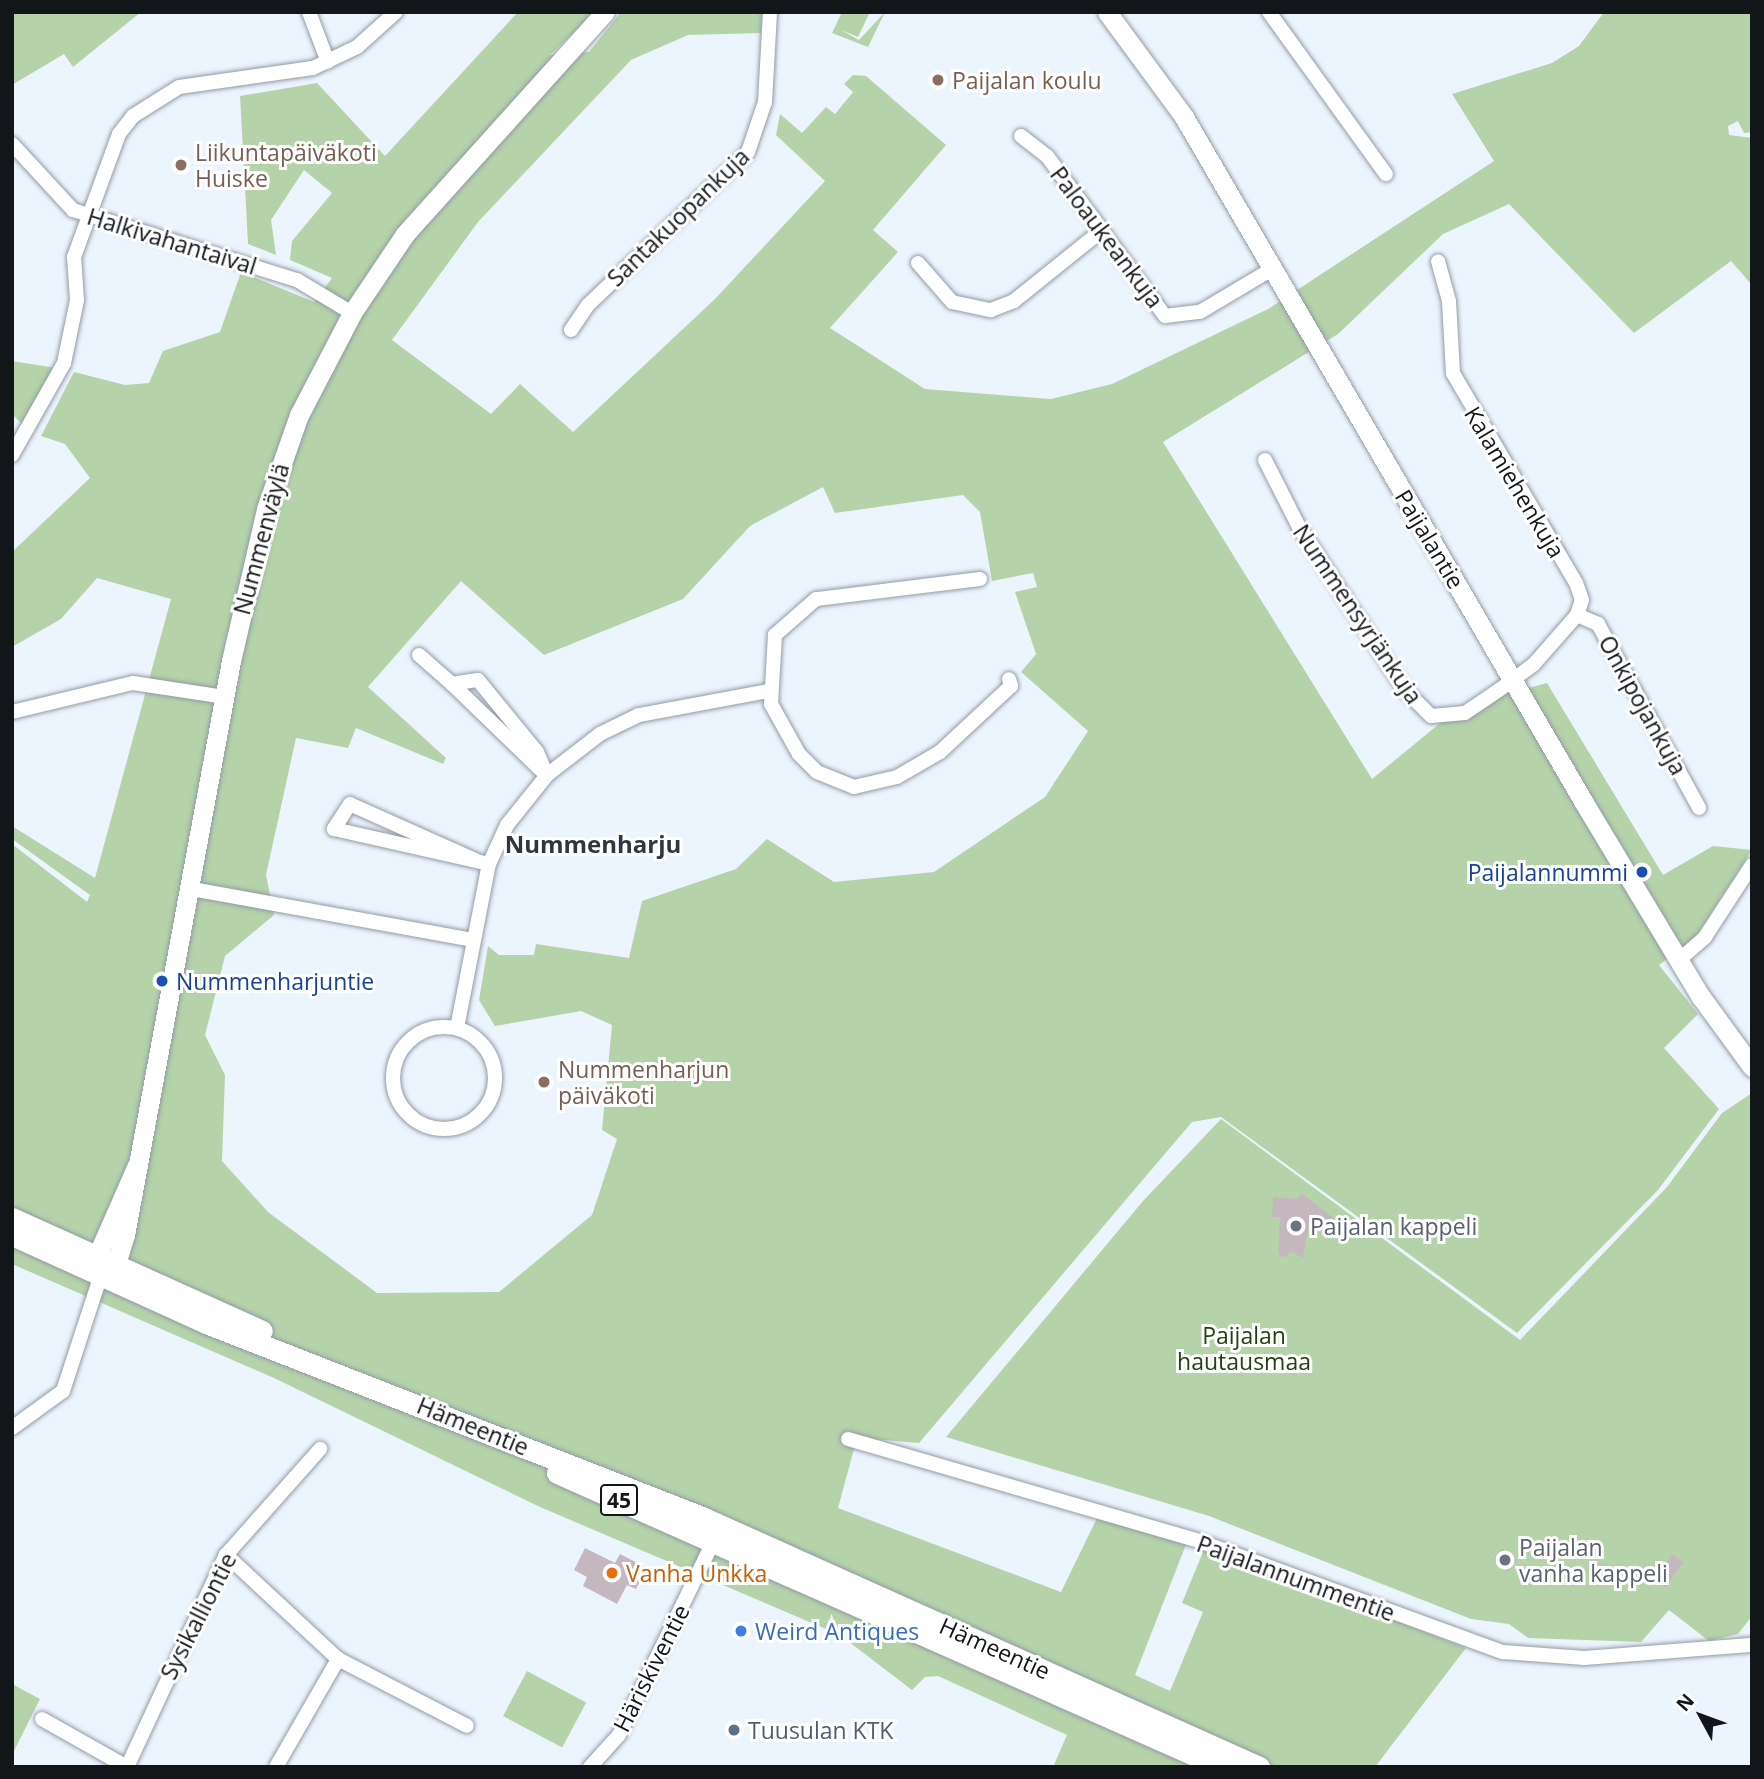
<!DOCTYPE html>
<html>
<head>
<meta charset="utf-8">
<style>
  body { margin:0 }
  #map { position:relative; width:1764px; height:1779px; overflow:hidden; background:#ecf5fe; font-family:"Open Sans",sans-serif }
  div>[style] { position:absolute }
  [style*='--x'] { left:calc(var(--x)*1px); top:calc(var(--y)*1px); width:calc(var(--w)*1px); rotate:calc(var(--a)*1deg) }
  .green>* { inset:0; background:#b4d3a9; transform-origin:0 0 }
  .building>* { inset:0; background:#c4b8be; transform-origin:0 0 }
  .roads { filter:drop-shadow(0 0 2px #939ba4) drop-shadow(0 0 2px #939ba4) }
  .street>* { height:14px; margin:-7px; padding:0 7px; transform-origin:7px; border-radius:7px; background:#fff }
  .street>.ring { margin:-7px; padding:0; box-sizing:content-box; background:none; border:14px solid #fff; border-radius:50% }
  .secondary>* { height:19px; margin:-9.5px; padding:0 9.5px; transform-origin:9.5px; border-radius:9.5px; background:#fff }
  .primary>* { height:21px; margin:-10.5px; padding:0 10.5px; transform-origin:10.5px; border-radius:10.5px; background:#fff }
  .dots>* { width:19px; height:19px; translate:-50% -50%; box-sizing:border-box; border:4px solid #fff; border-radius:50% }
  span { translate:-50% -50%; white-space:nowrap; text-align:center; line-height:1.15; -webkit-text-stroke:6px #fff; paint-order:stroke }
  .shield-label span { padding:2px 5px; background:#fff; border:2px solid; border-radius:5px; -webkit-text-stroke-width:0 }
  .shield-label { font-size:21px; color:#131619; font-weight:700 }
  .education-label { font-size:23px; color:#785e54 }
  .left { translate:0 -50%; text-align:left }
  .street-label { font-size:23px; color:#131619 }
  .transit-label { font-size:23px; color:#164399 }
  .right { translate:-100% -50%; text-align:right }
  .worship-label { font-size:23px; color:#5b616d }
  .park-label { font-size:23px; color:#20440e }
  .food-label { font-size:23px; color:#c56008 }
  .shop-label { font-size:23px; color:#366cbe }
  .service-label { font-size:23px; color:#4e5e75 }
  .neighbourhood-label { font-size:24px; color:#2f363d; font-weight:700 }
  .frame { position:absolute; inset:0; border:14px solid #131619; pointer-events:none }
  .north { position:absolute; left:1666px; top:1681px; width:70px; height:70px; -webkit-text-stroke:5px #fff; paint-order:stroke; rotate:311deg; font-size:19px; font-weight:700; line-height:28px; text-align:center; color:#131619 }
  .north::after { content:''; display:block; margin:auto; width:24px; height:32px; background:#131619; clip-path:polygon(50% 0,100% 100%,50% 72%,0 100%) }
</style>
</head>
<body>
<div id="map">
  <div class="green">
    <i style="clip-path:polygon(12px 12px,141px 12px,73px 67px,64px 54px,12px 85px)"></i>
    <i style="clip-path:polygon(evenodd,518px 12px,595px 12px,550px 55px,589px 52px,621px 12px,762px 12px,761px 33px,688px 35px,631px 60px,478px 222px,392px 340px,491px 414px,520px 384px,573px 432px,715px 299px,825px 181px,776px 135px,780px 114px,802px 133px,826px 107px,835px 114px,853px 92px,844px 84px,853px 75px,866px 76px,946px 145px,873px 230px,898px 252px,830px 328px,925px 389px,1051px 399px,1112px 384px,1268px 309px,1494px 161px,1452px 94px,1552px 63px,1579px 46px,1604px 12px,1752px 12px,1752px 132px,1744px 133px,1738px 121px,1728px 126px,1729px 135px,1752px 138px,1752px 285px,1731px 261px,1634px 333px,1509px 204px,1443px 234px,1338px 334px,1163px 442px,1372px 779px,1439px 724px,1496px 697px,1547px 683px,1663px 875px,1713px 846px,1752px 850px,1695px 938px,1659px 965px,1698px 1014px,1664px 1048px,1719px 1109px,1658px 1190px,1517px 1333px,1221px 1117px,1192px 1122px,919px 1443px,857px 1438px,838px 1508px,1061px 1592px,1099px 1514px,1187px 1542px,1135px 1675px,1170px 1691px,1203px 1612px,1182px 1603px,1205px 1547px,1466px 1648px,1375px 1767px,1053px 1767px,1067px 1735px,938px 1676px,925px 1677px,912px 1690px,840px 1635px,540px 1507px,274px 1378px,12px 1264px,12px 844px,87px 902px,90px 895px,12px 839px,12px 826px,95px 878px,171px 599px,97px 578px,61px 619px,12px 647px,12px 552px,90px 478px,65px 444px,41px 436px,74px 372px,125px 385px,149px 383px,163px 351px,220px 332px,241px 272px,314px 302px,332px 278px,290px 260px,292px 241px,332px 193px,304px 170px,271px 220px,276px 255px,248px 244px,240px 96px,317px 83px,385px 156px,518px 12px,823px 487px,835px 513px,963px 495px,980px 512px,992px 581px,1033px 573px,1037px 587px,1015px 592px,1036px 654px,1021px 672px,1088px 731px,1045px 797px,934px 872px,834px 882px,767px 839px,736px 869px,642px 901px,629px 958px,536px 944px,534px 955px,499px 955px,488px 946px,479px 1000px,495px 1026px,581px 1011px,612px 1025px,602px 1130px,617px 1139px,592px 1215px,499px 1292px,377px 1293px,268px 1212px,222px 1161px,225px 1075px,205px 1035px,225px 956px,274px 915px,266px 875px,296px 738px,348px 748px,356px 728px,443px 764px,446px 758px,368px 687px,461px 581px,544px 655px,683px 599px,750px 526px,823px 487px)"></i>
    <i style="clip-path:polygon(842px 12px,870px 12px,858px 37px,841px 30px,859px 40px,885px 12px,868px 47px,832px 33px)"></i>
    <i style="clip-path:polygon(12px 361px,56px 368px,25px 427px,12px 414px)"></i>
    <i style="clip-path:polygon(1752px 1093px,1752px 1616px,1738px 1634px,1709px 1641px,1669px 1610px,1641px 1642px,1528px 1638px,1509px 1624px,1471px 1619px,1209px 1516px,946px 1437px,1143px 1201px,1221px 1119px,1520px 1340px,1667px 1187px,1722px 1113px)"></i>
    <i style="left:527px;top:1671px;width:67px;height:51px;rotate:28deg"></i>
    <i style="clip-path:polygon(12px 1684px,40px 1699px,12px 1755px)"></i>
  </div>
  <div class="building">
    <i style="clip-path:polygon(1301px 1193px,1341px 1224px,1332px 1236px,1310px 1219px,1303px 1258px,1290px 1251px,1286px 1258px,1278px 1254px,1280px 1217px,1272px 1217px,1273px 1197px,1297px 1199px)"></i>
    <i style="clip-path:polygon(585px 1548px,615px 1563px,620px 1554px,647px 1568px,636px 1589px,627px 1585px,617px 1604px,583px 1586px,587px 1577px,574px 1570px)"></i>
    <i style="left:1502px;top:1548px;width:19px;height:15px;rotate:39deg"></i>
    <i style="left:1672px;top:1554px;width:14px;height:31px;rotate:36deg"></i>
  </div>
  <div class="roads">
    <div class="street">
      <i style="--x:309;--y:12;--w:53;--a:69.2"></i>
      <i style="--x:1269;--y:12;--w:200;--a:54.2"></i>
      <i style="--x:1021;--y:136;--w:33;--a:38"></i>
      <i style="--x:1047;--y:156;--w:199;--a:53.6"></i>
      <i style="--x:1165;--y:316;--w:35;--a:-7"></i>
      <i style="--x:1200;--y:312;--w:84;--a:-30.8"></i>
      <i style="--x:12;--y:144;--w:90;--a:47.3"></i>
      <i style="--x:73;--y:210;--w:235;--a:17.4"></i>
      <i style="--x:297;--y:280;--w:64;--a:31"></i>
      <i style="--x:918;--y:263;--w:52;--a:48.9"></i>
      <i style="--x:952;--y:302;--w:40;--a:12"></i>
      <i style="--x:991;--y:310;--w:25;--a:-21"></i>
      <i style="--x:1014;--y:301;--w:112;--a:-38.8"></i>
      <i style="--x:571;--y:330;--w:30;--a:-56"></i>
      <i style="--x:588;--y:305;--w:221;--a:-43.7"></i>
      <i style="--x:748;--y:152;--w:53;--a:-71.2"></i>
      <i style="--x:765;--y:102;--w:90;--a:-86.8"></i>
      <i style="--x:12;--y:455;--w:106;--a:-60.5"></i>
      <i style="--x:64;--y:363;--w:64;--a:-78.3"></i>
      <i style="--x:77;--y:300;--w:43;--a:-94"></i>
      <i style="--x:74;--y:257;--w:131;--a:-69.9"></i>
      <i style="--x:119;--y:134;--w:23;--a:-52"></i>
      <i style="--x:133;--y:116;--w:54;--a:-32.2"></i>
      <i style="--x:179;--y:87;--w:135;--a:-8.1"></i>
      <i style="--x:313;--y:68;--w:49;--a:-25.5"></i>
      <i style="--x:357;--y:47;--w:52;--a:-41.9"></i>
      <i style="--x:1265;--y:460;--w:75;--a:63.1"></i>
      <i style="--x:1299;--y:527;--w:194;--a:57"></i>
      <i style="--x:1405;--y:690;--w:37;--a:45"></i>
      <i style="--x:1431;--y:716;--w:34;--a:-5"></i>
      <i style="--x:1465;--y:713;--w:41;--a:-34.1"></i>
      <i style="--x:1499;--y:690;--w:44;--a:-36.6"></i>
      <i style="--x:1534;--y:664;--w:65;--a:-48.7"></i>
      <i style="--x:1577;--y:615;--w:16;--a:-72"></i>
      <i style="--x:1582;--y:600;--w:18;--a:-109"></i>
      <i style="--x:1576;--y:583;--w:243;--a:-120.4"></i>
      <i style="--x:1453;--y:373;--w:72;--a:-93.2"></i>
      <i style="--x:1449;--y:301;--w:41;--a:-105.4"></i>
      <i style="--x:980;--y:579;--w:165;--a:173"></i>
      <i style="--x:816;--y:599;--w:55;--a:138.7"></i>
      <i style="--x:775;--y:635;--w:69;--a:93.3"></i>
      <i style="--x:771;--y:704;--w:57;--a:60.8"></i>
      <i style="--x:799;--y:754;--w:25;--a:45"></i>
      <i style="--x:817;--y:772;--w:40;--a:22"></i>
      <i style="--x:854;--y:787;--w:44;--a:-13.1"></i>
      <i style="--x:897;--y:777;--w:50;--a:-30.2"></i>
      <i style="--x:940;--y:752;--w:97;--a:-42.9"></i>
      <i style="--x:1011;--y:686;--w:7;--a:-106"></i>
      <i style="--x:1577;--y:615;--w:23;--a:23"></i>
      <i style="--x:1598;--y:624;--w:210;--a:61.2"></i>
      <i style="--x:419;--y:655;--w:44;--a:41.3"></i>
      <i style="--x:452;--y:684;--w:26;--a:-9"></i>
      <i style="--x:478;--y:680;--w:93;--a:50.7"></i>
      <i style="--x:537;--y:752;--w:25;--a:67"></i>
      <i style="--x:452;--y:684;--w:124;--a:44"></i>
      <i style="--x:12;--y:712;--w:124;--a:-13.5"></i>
      <i style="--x:133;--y:683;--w:92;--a:8.7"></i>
      <i style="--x:475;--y:860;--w:137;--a:-155.9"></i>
      <i style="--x:350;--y:804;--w:30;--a:123"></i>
      <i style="--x:334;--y:829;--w:159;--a:12.7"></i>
      <i style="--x:192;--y:889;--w:285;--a:10.3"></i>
      <i style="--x:1679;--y:960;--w:35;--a:-41"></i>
      <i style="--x:1705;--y:937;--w:86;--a:-56.9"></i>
      <i class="ring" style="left:393px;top:1027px;width:88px;height:88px"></i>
      <i style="--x:457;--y:1028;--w:167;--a:-79"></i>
      <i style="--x:489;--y:864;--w:43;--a:-65.2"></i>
      <i style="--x:507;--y:825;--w:64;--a:-51.3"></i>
      <i style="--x:547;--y:775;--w:67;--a:-37.7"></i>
      <i style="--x:600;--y:734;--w:43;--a:-26"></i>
      <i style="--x:639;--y:715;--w:132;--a:-10.5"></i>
      <i style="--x:12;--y:1428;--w:63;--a:-36"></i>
      <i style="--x:63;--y:1391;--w:122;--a:-71.9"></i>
      <i style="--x:848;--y:1439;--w:366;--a:16.2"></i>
      <i style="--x:1199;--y:1541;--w:324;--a:20.1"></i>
      <i style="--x:1503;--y:1652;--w:82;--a:4.2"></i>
      <i style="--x:1585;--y:1658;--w:168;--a:-4.5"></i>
      <i style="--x:226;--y:1555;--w:153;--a:42.9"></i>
      <i style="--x:338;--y:1659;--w:145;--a:27.4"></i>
      <i style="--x:42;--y:1719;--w:98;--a:29.5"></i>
      <i style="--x:127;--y:1767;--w:234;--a:-65"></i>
      <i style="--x:226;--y:1555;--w:142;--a:-48.4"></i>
      <i style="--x:276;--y:1767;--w:125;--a:-60.1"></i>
      <i style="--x:590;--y:1767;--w:43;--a:-47.8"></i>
      <i style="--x:619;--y:1735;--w:221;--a:-64"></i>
    </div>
    <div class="secondary">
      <i style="--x:1107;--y:12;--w:130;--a:53.7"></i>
      <i style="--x:1184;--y:117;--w:792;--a:59.74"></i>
      <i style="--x:1583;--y:801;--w:229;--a:59"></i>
      <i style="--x:1701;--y:997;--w:87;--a:53.9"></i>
      <i style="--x:137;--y:1165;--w:99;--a:113.7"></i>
      <i style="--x:97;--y:1256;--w:19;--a:78"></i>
      <i style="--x:101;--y:1275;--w:19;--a:-36"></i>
      <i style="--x:116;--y:1264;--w:30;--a:-73"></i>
      <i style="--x:125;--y:1235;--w:584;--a:-79.54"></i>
      <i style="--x:231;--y:661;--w:156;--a:-77"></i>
      <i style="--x:266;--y:509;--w:100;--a:-70.7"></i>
      <i style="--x:299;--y:415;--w:115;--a:-62.5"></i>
      <i style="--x:352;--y:313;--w:95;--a:-56.1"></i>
      <i style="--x:405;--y:234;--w:299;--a:-48"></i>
    </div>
    <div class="primary">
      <i style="--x:12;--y:1218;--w:274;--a:24.3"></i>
      <i style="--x:12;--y:1235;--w:213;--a:24.4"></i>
      <i style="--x:206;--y:1323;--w:533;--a:21.36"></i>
      <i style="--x:702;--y:1517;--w:611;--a:24.17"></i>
      <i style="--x:557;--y:1473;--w:726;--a:23.88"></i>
    </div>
  </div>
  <div class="dots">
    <i style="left:938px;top:80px;background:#8d6e63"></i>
    <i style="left:181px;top:165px;background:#8d6e63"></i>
    <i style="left:1642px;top:872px;background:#1a4fb4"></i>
    <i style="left:162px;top:981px;background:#1a4fb4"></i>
    <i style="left:544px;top:1082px;background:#8d6e63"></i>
    <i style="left:1296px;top:1226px;background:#6b7280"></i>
    <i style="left:1505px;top:1560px;background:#6b7280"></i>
    <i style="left:612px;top:1573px;background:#e8710a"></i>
    <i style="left:741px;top:1631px;background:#3f7fe0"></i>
    <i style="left:734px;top:1730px;background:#5c6f8a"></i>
  </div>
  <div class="shield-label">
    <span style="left:619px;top:1500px">45</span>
  </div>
  <div class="education-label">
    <span class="left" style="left:952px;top:80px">Paijalan koulu</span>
    <span class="left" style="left:195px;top:165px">Liikuntapäiväkoti<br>Huiske</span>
    <span class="left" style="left:558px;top:1082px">Nummenharjun<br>päiväkoti</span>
  </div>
  <div class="street-label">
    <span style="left:678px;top:217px;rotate:-44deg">Santakuopankuja</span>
    <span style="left:1107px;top:237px;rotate:53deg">Paloaukeankuja</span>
    <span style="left:172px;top:241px;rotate:17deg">Halkivahantaival</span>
    <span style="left:1515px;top:482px;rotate:59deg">Kalamiehenkuja</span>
    <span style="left:261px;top:539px;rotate:-75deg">Nummenväylä</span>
    <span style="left:1430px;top:539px;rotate:59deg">Paijalantie</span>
    <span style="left:1358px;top:614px;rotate:56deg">Nummensyrjänkuja</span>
    <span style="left:1643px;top:705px;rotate:61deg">Onkipojankuja</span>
    <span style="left:473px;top:1426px;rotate:22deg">Hämeentie</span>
    <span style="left:1296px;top:1578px;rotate:20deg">Paijalannummentie</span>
    <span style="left:198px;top:1616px;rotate:-63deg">Sysikalliontie</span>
    <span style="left:995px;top:1648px;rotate:24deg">Hämeentie</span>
    <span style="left:651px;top:1668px;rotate:-63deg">Häriskiventie</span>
  </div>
  <div class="transit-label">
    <span class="right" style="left:1628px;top:872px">Paijalannummi</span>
    <span class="left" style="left:176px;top:981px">Nummenharjuntie</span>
  </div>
  <div class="worship-label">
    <span class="left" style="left:1310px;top:1226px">Paijalan kappeli</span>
    <span class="left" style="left:1519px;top:1560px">Paijalan<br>vanha kappeli</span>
  </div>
  <div class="park-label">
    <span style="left:1244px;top:1348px">Paijalan<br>hautausmaa</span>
  </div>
  <div class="food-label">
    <span class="left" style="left:626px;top:1573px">Vanha Unkka</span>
  </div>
  <div class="shop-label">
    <span class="left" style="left:755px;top:1631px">Weird Antiques</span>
  </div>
  <div class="service-label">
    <span class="left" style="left:748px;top:1730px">Tuusulan KTK</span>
  </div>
  <div class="neighbourhood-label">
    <span style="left:593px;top:844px">Nummenharju</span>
  </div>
  <div class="frame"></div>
  <div class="north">N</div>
</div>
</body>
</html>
